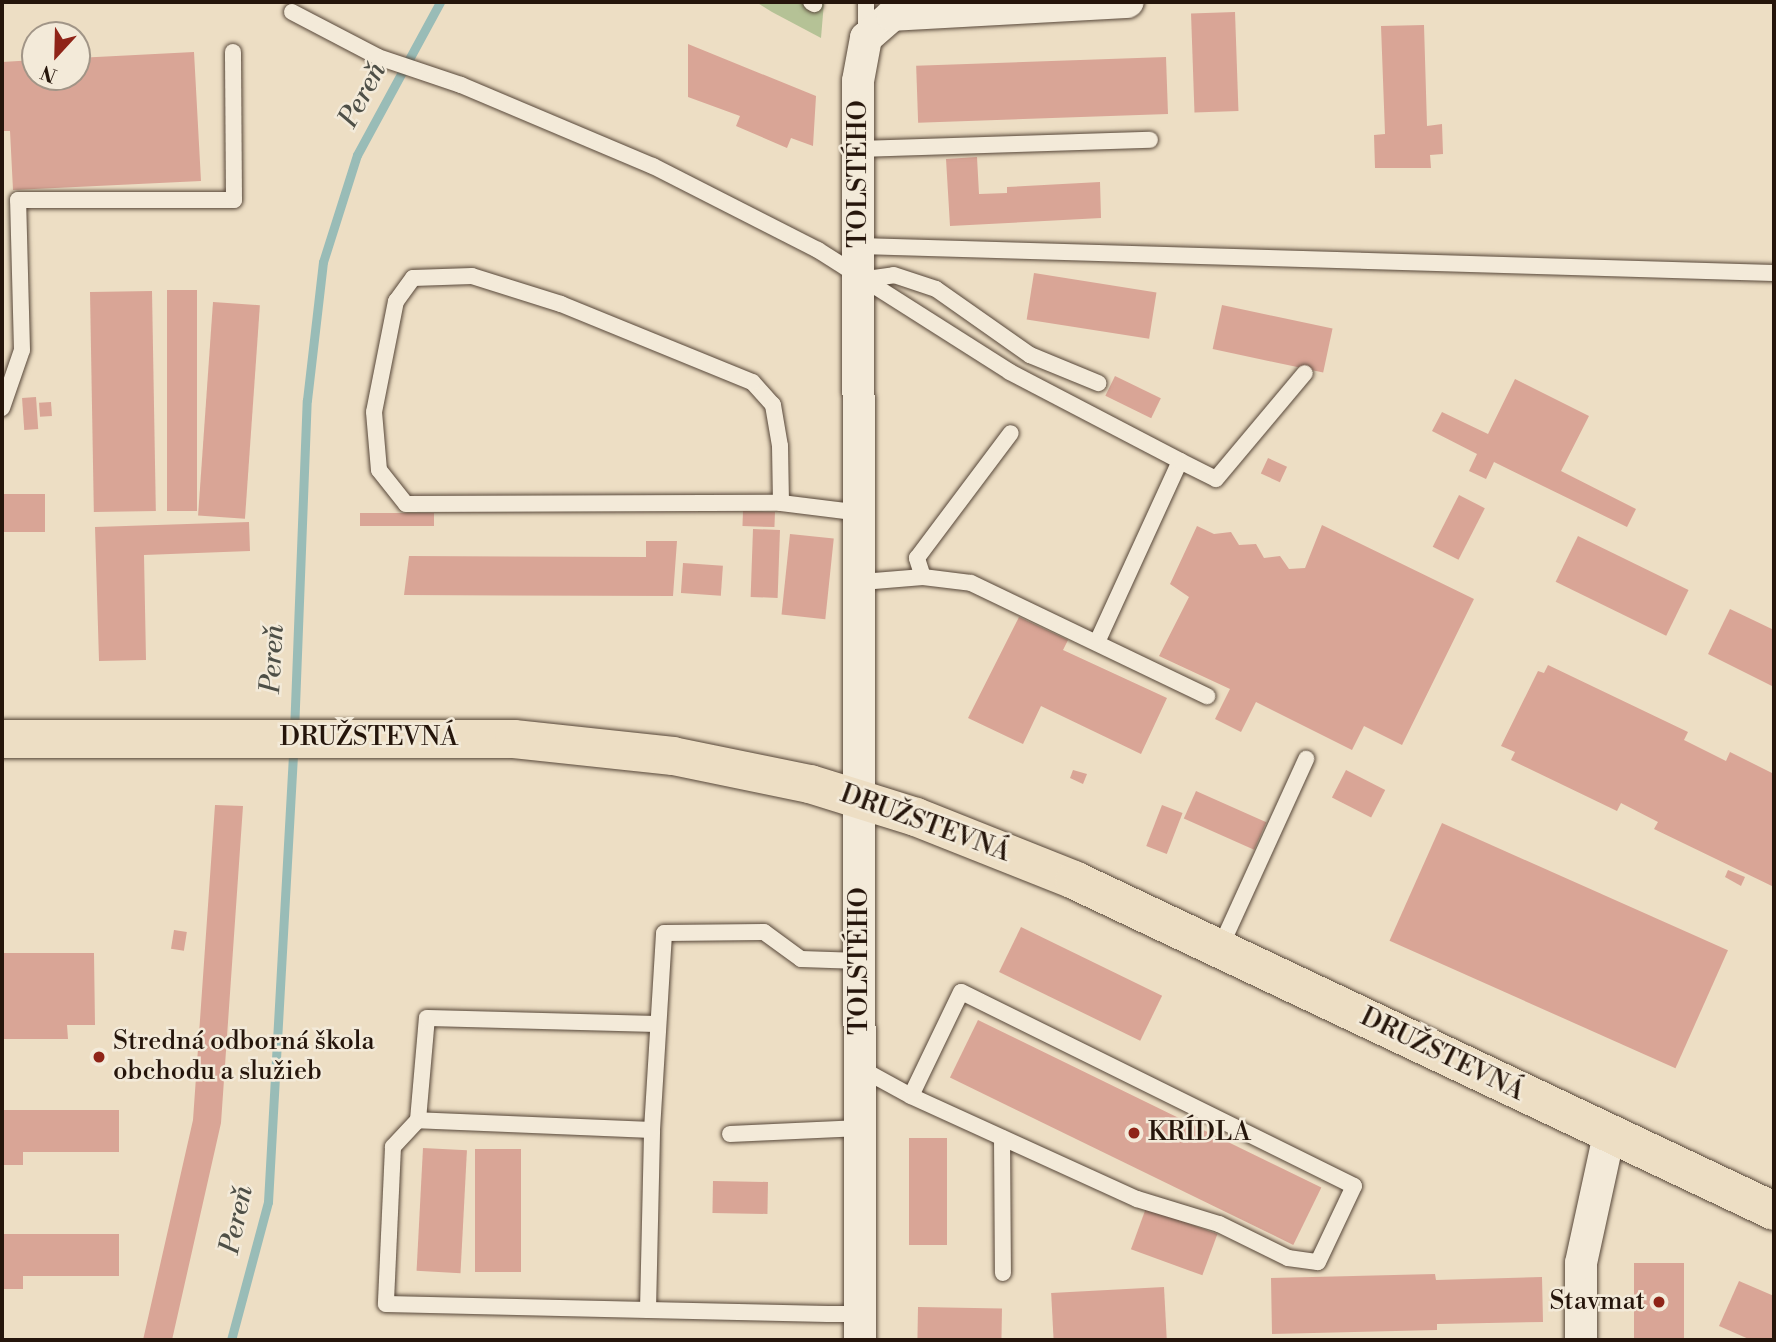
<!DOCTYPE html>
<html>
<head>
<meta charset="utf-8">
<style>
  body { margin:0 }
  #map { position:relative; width:1776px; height:1342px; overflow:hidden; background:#eddec4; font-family:"Libre Bodoni",serif }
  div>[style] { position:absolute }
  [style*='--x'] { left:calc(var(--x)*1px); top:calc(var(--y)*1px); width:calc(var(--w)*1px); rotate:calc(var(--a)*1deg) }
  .green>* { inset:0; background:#b5c296 }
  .stream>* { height:9px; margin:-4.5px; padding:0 4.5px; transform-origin:4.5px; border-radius:4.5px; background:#99bcb7 }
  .building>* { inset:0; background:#d9a596; transform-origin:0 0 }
  .roads { filter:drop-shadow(0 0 2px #574739) drop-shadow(0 0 2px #574739) }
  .lane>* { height:16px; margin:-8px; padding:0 8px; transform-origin:8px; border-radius:8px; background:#f3ead9 }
  .street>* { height:32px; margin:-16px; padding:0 16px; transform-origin:16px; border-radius:16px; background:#f3ead9 }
  .primary>* { height:38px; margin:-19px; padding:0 19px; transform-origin:19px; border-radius:19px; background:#eddec4 }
  .dots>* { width:19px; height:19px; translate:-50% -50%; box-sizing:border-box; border:4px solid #f3ead9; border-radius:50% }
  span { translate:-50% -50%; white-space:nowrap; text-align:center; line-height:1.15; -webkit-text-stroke:5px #f3ead9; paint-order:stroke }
  .street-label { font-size:26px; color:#25150b }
  .poi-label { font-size:26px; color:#25150b }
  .left { translate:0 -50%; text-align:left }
  .right { translate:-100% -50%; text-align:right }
  .water-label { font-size:28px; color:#4e4f47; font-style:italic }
  .frame { position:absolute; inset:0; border:4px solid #25150b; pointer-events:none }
  .north { position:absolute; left:21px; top:21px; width:70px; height:70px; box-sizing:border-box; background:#f3ead9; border:2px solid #a19587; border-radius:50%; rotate:202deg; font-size:19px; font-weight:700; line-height:28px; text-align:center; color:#25150b }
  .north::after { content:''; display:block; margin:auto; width:24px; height:32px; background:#8f2418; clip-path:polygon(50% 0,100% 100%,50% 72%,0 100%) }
</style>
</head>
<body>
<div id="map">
  <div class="green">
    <i style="clip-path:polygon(756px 2px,824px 2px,821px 38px,772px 12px)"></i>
  </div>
  <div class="stream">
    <i style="--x:294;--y:732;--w:332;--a:-87.8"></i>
    <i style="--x:307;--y:400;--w:139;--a:-83.4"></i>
    <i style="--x:323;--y:262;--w:112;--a:-72.4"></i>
    <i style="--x:357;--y:155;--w:174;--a:-61.5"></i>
    <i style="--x:231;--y:1340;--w:143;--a:-75"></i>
    <i style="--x:268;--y:1202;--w:454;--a:-86.8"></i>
  </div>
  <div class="building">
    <i style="left:531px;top:2px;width:23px;height:2px"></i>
    <i style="left:1235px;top:12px;width:99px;height:44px;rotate:88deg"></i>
    <i style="clip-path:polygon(1424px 25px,1427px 126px,1442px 124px,1443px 154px,1430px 155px,1431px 168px,1375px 168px,1374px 135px,1385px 134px,1381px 26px)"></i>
    <i style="clip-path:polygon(688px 44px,816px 96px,813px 146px,791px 138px,787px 148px,736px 126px,740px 116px,688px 97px)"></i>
    <i style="clip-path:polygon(194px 52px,201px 181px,13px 190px,10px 131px,2px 131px,2px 62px,35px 60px,35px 77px,77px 77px,77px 58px)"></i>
    <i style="left:1166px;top:57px;width:57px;height:250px;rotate:88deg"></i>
    <i style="clip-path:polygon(977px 157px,979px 194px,1007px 193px,1007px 187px,1100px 182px,1101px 218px,950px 226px,946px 159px)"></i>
    <i style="left:1034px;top:273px;width:124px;height:47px;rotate:9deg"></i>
    <i style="left:167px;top:290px;width:30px;height:221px"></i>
    <i style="left:152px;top:291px;width:220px;height:62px;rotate:89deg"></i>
    <i style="left:213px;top:302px;width:47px;height:214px;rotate:4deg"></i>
    <i style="left:1222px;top:305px;width:113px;height:45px;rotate:12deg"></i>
    <i style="left:1115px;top:376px;width:51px;height:22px;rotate:26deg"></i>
    <i style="clip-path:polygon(1515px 379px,1589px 416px,1561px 471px,1636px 509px,1627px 527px,1494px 462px,1486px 479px,1469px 471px,1477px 454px,1432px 431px,1442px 412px,1488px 434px)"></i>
    <i style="left:36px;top:397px;width:32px;height:14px;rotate:86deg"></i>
    <i style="left:51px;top:402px;width:14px;height:12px;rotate:86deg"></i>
    <i style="left:1268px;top:458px;width:21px;height:17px;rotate:25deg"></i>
    <i style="left:45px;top:494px;width:38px;height:43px;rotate:90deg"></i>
    <i style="left:1459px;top:495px;width:29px;height:58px;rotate:27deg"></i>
    <i style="left:743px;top:511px;width:32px;height:15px;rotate:2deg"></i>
    <i style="left:360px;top:513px;width:74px;height:13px"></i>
    <i style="clip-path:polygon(249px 522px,250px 551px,144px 555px,146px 660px,99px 661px,95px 527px)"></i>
    <i style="clip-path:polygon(1322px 525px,1474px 599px,1402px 745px,1364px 726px,1352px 750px,1256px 702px,1241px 732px,1215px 719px,1230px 689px,1159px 656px,1189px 597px,1170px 584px,1197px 526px,1214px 534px,1231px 532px,1239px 545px,1256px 544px,1264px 558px,1280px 556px,1289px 569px,1305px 568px)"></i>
    <i style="left:753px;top:529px;width:27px;height:68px;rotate:2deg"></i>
    <i style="left:790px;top:534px;width:44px;height:81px;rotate:6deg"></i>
    <i style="left:1578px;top:536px;width:123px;height:51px;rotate:26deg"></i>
    <i style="clip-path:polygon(646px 541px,677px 541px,673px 596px,404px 595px,409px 556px,646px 557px)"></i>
    <i style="left:683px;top:563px;width:40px;height:30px;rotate:4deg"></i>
    <i style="clip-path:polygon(1730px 609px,1774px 630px,1774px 687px,1708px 654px)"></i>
    <i style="clip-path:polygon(1019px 617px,1068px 640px,1063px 650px,1167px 698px,1141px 754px,1041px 706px,1023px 744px,968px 718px)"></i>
    <i style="clip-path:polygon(1548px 665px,1688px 732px,1684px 740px,1726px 761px,1730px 752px,1774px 774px,1774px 887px,1654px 829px,1658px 822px,1621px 803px,1617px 811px,1511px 760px,1515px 752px,1501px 746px,1538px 671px,1544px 673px)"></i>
    <i style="clip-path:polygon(1073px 770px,1087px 774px,1083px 784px,1070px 778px)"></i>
    <i style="left:1346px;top:770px;width:44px;height:31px;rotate:27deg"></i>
    <i style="left:1196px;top:791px;width:77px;height:30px;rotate:24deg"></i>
    <i style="clip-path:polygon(215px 805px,243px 806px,221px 1123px,172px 1340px,143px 1340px,193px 1120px)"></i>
    <i style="left:1162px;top:805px;width:22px;height:44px;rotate:21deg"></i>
    <i style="left:1442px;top:823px;width:313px;height:129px;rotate:24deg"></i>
    <i style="clip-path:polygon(1728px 870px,1745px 877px,1741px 886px,1725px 877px)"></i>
    <i style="left:1021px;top:927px;width:157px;height:50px;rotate:26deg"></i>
    <i style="left:174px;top:930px;width:13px;height:19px;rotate:9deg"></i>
    <i style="clip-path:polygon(2px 953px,94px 953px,95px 1025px,67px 1025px,68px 1039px,2px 1039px)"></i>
    <i style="left:978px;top:1020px;width:382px;height:64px;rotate:26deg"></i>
    <i style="clip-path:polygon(2px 1110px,119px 1110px,119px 1152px,23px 1152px,23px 1165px,2px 1165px)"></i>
    <i style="left:909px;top:1138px;width:38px;height:107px"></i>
    <i style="left:423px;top:1148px;width:44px;height:123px;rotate:3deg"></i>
    <i style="left:475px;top:1149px;width:46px;height:123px"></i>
    <i style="left:713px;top:1181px;width:55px;height:32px;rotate:1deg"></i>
    <i style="left:1146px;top:1208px;width:76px;height:44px;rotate:20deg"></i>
    <i style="clip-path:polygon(2px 1234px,119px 1234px,119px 1276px,23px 1276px,23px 1289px,2px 1289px)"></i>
    <i style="left:1634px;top:1263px;width:50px;height:77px"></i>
    <i style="clip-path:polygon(1435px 1274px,1436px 1280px,1542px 1277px,1543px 1322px,1437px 1324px,1437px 1330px,1272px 1334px,1271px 1278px)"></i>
    <i style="clip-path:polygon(1739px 1281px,1774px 1296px,1774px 1340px,1751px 1340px,1719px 1326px)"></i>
    <i style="left:1164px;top:1287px;width:53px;height:113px;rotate:87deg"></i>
    <i style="left:918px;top:1307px;width:84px;height:33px;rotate:1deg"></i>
  </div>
  <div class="roads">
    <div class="lane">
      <i style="--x:811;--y:2;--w:4;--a:34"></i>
      <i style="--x:292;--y:12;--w:97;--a:27.6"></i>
      <i style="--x:378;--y:57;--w:88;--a:18.6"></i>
      <i style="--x:461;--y:85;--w:208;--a:22.9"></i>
      <i style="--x:653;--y:166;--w:185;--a:27"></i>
      <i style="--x:818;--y:250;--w:227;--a:32.4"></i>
      <i style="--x:1010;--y:372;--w:192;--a:27.6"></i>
      <i style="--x:1180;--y:461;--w:199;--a:114.6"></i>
      <i style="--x:866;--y:35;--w:33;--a:-90"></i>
      <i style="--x:859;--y:149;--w:291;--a:-1.8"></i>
      <i style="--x:860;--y:246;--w:914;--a:1.69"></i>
      <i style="--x:860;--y:280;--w:34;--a:-8"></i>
      <i style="--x:894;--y:275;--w:44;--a:18.4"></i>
      <i style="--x:936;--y:289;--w:115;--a:35.1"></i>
      <i style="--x:1030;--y:355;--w:74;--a:22.4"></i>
      <i style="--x:2;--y:408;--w:61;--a:-71"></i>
      <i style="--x:22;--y:350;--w:150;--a:-91.5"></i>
      <i style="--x:18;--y:200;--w:216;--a:0"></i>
      <i style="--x:234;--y:200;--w:148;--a:-90.4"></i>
      <i style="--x:1180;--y:461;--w:40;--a:26.6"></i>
      <i style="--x:1216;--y:479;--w:138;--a:-50"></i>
      <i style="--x:781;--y:503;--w:57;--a:-91"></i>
      <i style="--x:780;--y:446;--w:42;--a:-99.7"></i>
      <i style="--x:773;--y:405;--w:31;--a:-132"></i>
      <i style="--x:752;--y:382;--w:206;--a:-157.8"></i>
      <i style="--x:561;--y:304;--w:93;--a:-162.5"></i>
      <i style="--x:472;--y:276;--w:59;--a:178.1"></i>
      <i style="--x:413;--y:278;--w:29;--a:126"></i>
      <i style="--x:396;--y:301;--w:113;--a:101.2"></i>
      <i style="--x:374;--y:412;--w:58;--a:85.1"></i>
      <i style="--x:379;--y:470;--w:43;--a:51.5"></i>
      <i style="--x:406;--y:504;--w:375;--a:-0.2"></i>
      <i style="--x:781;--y:503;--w:81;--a:7.1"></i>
      <i style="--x:923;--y:577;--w:20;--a:-108"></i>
      <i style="--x:917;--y:558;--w:156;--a:-53.1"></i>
      <i style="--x:862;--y:582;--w:61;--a:-4.7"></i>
      <i style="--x:923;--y:577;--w:48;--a:7.1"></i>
      <i style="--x:971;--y:583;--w:262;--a:25.6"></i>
      <i style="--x:1220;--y:948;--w:208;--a:-65.5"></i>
      <i style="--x:860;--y:1068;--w:58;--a:28.8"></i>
      <i style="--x:911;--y:1096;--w:248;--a:24.5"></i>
      <i style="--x:1137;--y:1199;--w:86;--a:17"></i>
      <i style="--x:1219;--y:1224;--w:77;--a:26.2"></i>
      <i style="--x:1288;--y:1258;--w:30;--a:8"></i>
      <i style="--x:1318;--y:1262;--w:84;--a:-64.7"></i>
      <i style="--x:1354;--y:1186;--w:438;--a:-153.7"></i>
      <i style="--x:961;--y:992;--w:115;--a:115.7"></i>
      <i style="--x:418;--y:1120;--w:102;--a:-85"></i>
      <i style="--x:427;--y:1018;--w:231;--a:1.5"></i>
      <i style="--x:652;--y:1130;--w:197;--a:-86.5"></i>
      <i style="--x:664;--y:933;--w:100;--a:-0.6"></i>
      <i style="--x:764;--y:932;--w:46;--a:36.1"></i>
      <i style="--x:801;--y:959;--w:59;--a:1.9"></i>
      <i style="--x:730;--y:1134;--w:131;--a:-2.6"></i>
      <i style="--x:1002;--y:1138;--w:135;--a:89.6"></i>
      <i style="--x:648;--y:1310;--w:180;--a:-88.7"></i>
      <i style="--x:652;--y:1130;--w:234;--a:-177.6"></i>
      <i style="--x:418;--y:1120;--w:37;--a:133"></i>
      <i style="--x:393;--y:1147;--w:157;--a:92.6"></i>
      <i style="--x:386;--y:1304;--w:262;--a:1.3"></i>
      <i style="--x:648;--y:1310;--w:180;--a:1.3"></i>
      <i style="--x:828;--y:1314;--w:33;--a:0"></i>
    </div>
    <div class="street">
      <i style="--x:860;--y:1340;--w:1259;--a:-90.09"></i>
      <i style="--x:858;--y:81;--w:44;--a:-79.5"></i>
      <i style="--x:866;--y:38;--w:35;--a:-41"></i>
      <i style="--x:892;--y:15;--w:236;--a:-3.2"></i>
      <i style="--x:1581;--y:1340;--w:77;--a:-90"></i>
      <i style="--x:1581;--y:1263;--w:131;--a:-77.7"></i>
    </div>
    <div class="primary">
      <i style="--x:2;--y:739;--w:512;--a:0"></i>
      <i style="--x:514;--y:739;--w:160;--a:6.1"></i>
      <i style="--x:673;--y:756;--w:140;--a:11.6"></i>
      <i style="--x:810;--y:784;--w:111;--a:17.3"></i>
      <i style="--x:916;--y:817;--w:170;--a:21.7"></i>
      <i style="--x:1074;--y:880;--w:774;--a:25.31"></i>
    </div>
  </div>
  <div class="dots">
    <i style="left:99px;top:1057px;background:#8f2418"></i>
    <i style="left:1134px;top:1133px;background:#8f2418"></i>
    <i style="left:1659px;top:1302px;background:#8f2418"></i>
  </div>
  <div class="street-label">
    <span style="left:859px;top:174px;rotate:-90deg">TOLSTÉHO</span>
    <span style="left:369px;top:738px">DRUŽSTEVNÁ</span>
    <span style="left:925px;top:824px;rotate:20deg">DRUŽSTEVNÁ</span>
    <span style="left:860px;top:961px;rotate:-90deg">TOLSTÉHO</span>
    <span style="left:1442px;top:1055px;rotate:26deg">DRUŽSTEVNÁ</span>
  </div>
  <div class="poi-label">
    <span class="left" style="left:113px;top:1057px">Stredná odborná škola<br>obchodu a služieb</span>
    <span class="left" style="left:1148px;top:1133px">KRÍDLA</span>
    <span class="right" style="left:1645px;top:1302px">Stavmat</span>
  </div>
  <div class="water-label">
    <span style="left:363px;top:95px;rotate:-62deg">Pereň</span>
    <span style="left:273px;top:659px;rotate:-87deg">Pereň</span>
    <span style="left:237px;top:1220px;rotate:-78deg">Pereň</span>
  </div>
  <div class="frame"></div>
  <div class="north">N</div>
</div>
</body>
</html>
